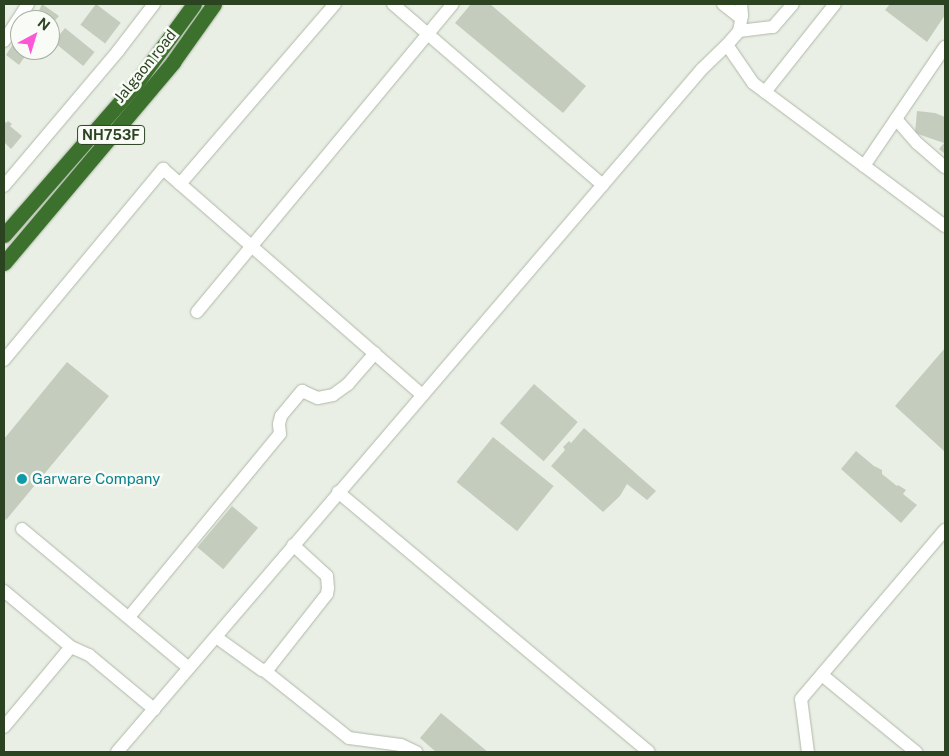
<!DOCTYPE html>
<html>
<head>
<meta charset="utf-8">
<style>
  body { margin:0 }
  #map { position:relative; width:949px; height:756px; overflow:hidden; background:#eaefe5; font-family:"Public Sans",sans-serif }
  div>[style] { position:absolute }
  [style*='--x'] { left:calc(var(--x)*1px); top:calc(var(--y)*1px); width:calc(var(--w)*1px); rotate:calc(var(--a)*1deg) }
  .building>* { inset:0; background:#c4cdbd; transform-origin:0 0 }
  .roads { filter:drop-shadow(0 0 1px #adb8a7) drop-shadow(0 0 1px #adb8a7) }
  .minor>* { height:12px; margin:-6px; padding:0 6px; transform-origin:6px; border-radius:6px; background:#fff }
  .highway>* { height:15px; margin:-7.5px; padding:0 7.5px; transform-origin:7.5px; border-radius:7.5px; background:#3b712c }
  .dots>* { width:14px; height:14px; translate:-50% -50%; box-sizing:border-box; border:2px solid #f8fbf6; border-radius:50% }
  span { translate:-50% -50%; white-space:nowrap; text-align:center; line-height:1.15; -webkit-text-stroke:5px #f8fbf6; paint-order:stroke }
  .shield-label span { padding:1px 4px; background:#f8fbf6; border:1px solid; border-radius:4px; -webkit-text-stroke-width:0 }
  .shield-label { font-size:14px; color:#2c4322; font-weight:700 }
  .street-label { font-size:15px; color:#2c4322 }
  .culture-label { font-size:15px; color:#0d838f }
  .left { translate:0 -50%; text-align:left }
  .frame { position:absolute; inset:0; border:5px solid #2c4322; pointer-events:none }
  .north { position:absolute; left:10px; top:10px; width:50px; height:50px; box-sizing:border-box; background:#f8fbf6; border:1px solid #a6b1a1; border-radius:50%; rotate:39deg; font-size:14px; font-weight:700; line-height:20px; text-align:center; color:#2c4322 }
  .north::after { content:''; display:block; margin:auto; width:18px; height:22px; background:#fb57d6; clip-path:polygon(50% 0,100% 100%,50% 72%,0 100%) }
</style>
</head>
<body>
<div id="map">
  <div class="building">
    <i style="clip-path:polygon(42px 4px,59px 16px,50px 26px,50px 20px,35px 19px)"></i>
    <i style="left:96px;top:4px;width:31px;height:26px;rotate:37deg"></i>
    <i style="clip-path:polygon(471px 4px,490px 4px,586px 86px,563px 113px,455px 23px)"></i>
    <i style="clip-path:polygon(890px 4px,945px 4px,945px 15px,927px 42px,885px 10px)"></i>
    <i style="left:65px;top:28px;width:38px;height:18px;rotate:39deg"></i>
    <i style="clip-path:polygon(15px 41px,20px 46px,20px 50px,28px 52px,19px 65px,6px 55px)"></i>
    <i style="clip-path:polygon(917px 111px,935px 113px,945px 117px,945px 154px,939px 149px,944px 143px,915px 133px)"></i>
    <i style="clip-path:polygon(4px 121px,6px 123px,8px 121px,12px 124px,10px 126px,22px 136px,11px 149px,4px 142px)"></i>
    <i style="clip-path:polygon(945px 348px,945px 452px,895px 406px)"></i>
    <i style="clip-path:polygon(67px 362px,109px 396px,6px 520px,4px 518px,4px 439px)"></i>
    <i style="left:534px;top:384px;width:58px;height:52px;rotate:41deg"></i>
    <i style="clip-path:polygon(584px 428px,656px 491px,647px 500px,627px 484px,620px 496px,603px 512px,551px 466px,565px 450px,563px 447px,569px 441px,571px 443px)"></i>
    <i style="left:493px;top:437px;width:78px;height:58px;rotate:39deg"></i>
    <i style="clip-path:polygon(856px 451px,874px 466px,882px 470px,882px 474px,897px 486px,898px 485px,906px 490px,903px 494px,917px 505px,901px 523px,841px 469px)"></i>
    <i style="left:232px;top:506px;width:34px;height:54px;rotate:40deg"></i>
    <i style="clip-path:polygon(441px 713px,488px 752px,436px 752px,420px 738px)"></i>
  </div>
  <div class="roads">
    <div class="minor">
      <i style="--x:393;--y:4;--w:277;--a:40.8"></i>
      <i style="--x:723;--y:4;--w:23;--a:38"></i>
      <i style="--x:739;--y:31;--w:34;--a:-7"></i>
      <i style="--x:773;--y:27;--w:30;--a:-49"></i>
      <i style="--x:4;--y:41;--w:44;--a:-57"></i>
      <i style="--x:727;--y:45;--w:46;--a:55.6"></i>
      <i style="--x:753;--y:83;--w:239;--a:36.7"></i>
      <i style="--x:765;--y:92;--w:112;--a:-51.5"></i>
      <i style="--x:896;--y:119;--w:32;--a:49"></i>
      <i style="--x:917;--y:143;--w:37;--a:41"></i>
      <i style="--x:864;--y:166;--w:144;--a:-55.8"></i>
      <i style="--x:180;--y:184;--w:238;--a:-49.3"></i>
      <i style="--x:4;--y:186;--w:177;--a:-49.8"></i>
      <i style="--x:118;--y:51;--w:59;--a:-52.5"></i>
      <i style="--x:197;--y:312;--w:400;--a:-50.3"></i>
      <i style="--x:4;--y:360;--w:249;--a:-50.2"></i>
      <i style="--x:163;--y:169;--w:344;--a:41.1"></i>
      <i style="--x:338;--y:492;--w:405;--a:39.9"></i>
      <i style="--x:22;--y:529;--w:217;--a:39.8"></i>
      <i style="--x:4;--y:591;--w:87;--a:39.9"></i>
      <i style="--x:71;--y:647;--w:20;--a:24"></i>
      <i style="--x:89;--y:655;--w:85;--a:39.7"></i>
      <i style="--x:129;--y:617;--w:237;--a:-50.5"></i>
      <i style="--x:280;--y:434;--w:10;--a:-96"></i>
      <i style="--x:279;--y:424;--w:8;--a:-76"></i>
      <i style="--x:281;--y:416;--w:33;--a:-50"></i>
      <i style="--x:302;--y:391;--w:17;--a:24"></i>
      <i style="--x:318;--y:398;--w:15;--a:-11"></i>
      <i style="--x:333;--y:395;--w:19;--a:-36"></i>
      <i style="--x:348;--y:384;--w:41;--a:-48.9"></i>
      <i style="--x:216;--y:637;--w:57;--a:35.7"></i>
      <i style="--x:262;--y:670;--w:6;--a:-9"></i>
      <i style="--x:268;--y:669;--w:95;--a:-51.8"></i>
      <i style="--x:327;--y:594;--w:6;--a:-81"></i>
      <i style="--x:328;--y:588;--w:12;--a:-95"></i>
      <i style="--x:327;--y:576;--w:46;--a:-137.6"></i>
      <i style="--x:265;--y:671;--w:107;--a:38.6"></i>
      <i style="--x:349;--y:738;--w:52;--a:7.7"></i>
      <i style="--x:401;--y:745;--w:17;--a:25"></i>
      <i style="--x:822;--y:675;--w:122;--a:39.3"></i>
      <i style="--x:4;--y:727;--w:104;--a:-50.1"></i>
      <i style="--x:117;--y:752;--w:899;--a:-49.42"></i>
      <i style="--x:702;--y:69;--w:35;--a:-44"></i>
      <i style="--x:727;--y:45;--w:18;--a:-49"></i>
      <i style="--x:739;--y:31;--w:16;--a:-79"></i>
      <i style="--x:742;--y:15;--w:11;--a:-95"></i>
      <i style="--x:808;--y:752;--w:53;--a:-97.5"></i>
      <i style="--x:801;--y:699;--w:222;--a:-49.6"></i>
    </div>
    <div class="highway">
      <i style="--x:4;--y:235;--w:199;--a:-48.9"></i>
      <i style="--x:135;--y:85;--w:100;--a:-53.9"></i>
      <i style="--x:4;--y:263;--w:263;--a:-49.9"></i>
      <i style="--x:173;--y:62;--w:71;--a:-54.7"></i>
    </div>
  </div>
  <div class="dots">
    <i style="left:22px;top:479px;background:#0f9aa8"></i>
  </div>
  <div class="shield-label">
    <span style="left:111px;top:135px">NH753F</span>
  </div>
  <div class="street-label">
    <span style="left:145px;top:66px;rotate:-51deg">Jalgaon road</span>
  </div>
  <div class="culture-label">
    <span class="left" style="left:32px;top:479px">Garware Company</span>
  </div>
  <div class="frame"></div>
  <div class="north">N</div>
</div>
</body>
</html>
